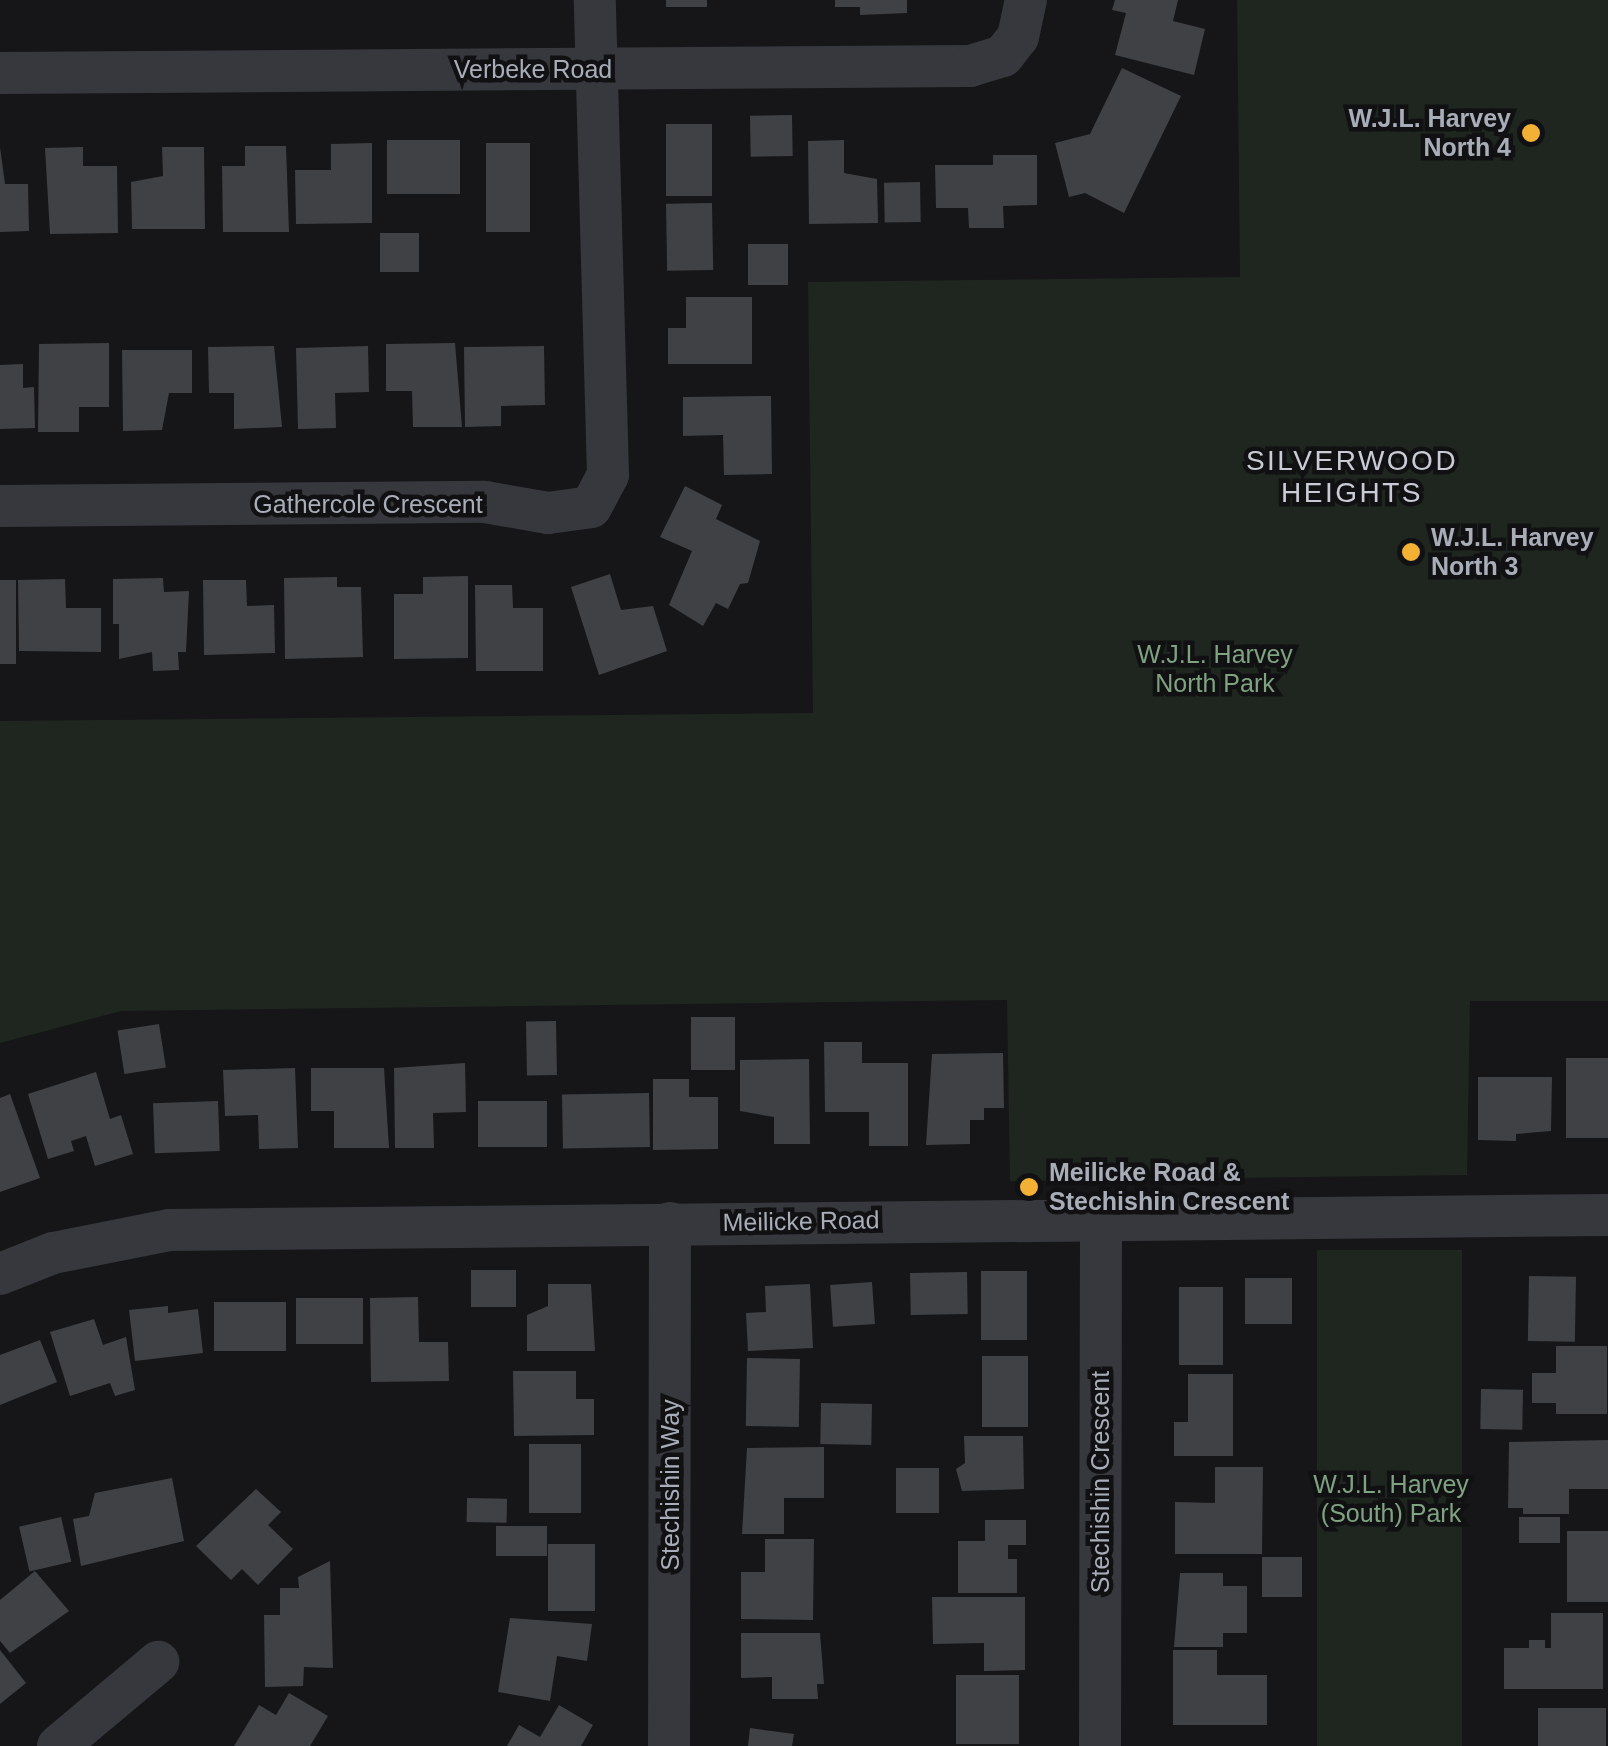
<!DOCTYPE html>
<html>
<head>
<meta charset="utf-8">
<style>
  body { margin:0 }
  #map { position:relative; width:1608px; height:1746px; overflow:hidden; background:#161618; font-family:Helvetica,sans-serif }
  div>[style] { position:absolute }
  [style*='--x'] { left:calc(var(--x)*1px); top:calc(var(--y)*1px); width:calc(var(--w)*1px); rotate:calc(var(--a)*1deg) }
  .green>* { inset:0; background:#1e261f; transform-origin:0 0 }
  .building>* { inset:0; background:#404145; transform-origin:0 0 }
  .minor>* { height:42px; margin:-21px; padding:0 21px; transform-origin:21px; border-radius:21px; background:#37383d }
  .dots>* { width:28px; height:28px; translate:-50% -50%; box-sizing:border-box; border:5px solid #111113; border-radius:50% }
  span { translate:-50% -50%; white-space:nowrap; text-align:center; line-height:1.15; -webkit-text-stroke:9px #111113; paint-order:stroke }
  .street-label { font-size:25px; color:#a8adb8 }
  .poi-label { font-size:25px; color:#a8adb8; font-weight:700 }
  .right { translate:-100% -50%; text-align:right }
  .left { translate:0 -50%; text-align:left }
  .park-label { font-size:25px; color:#7fa381 }
  .neighbourhood-label { font-size:28px; color:#c9ccd4; letter-spacing:2.5px }
</style>
</head>
<body>
<div id="map">
  <div class="green">
    <i style="clip-path:polygon(1237px 0,1608px 0,1608px 1001px,1470px 1001px,1467px 1175px,1010px 1181px,1007px 1000px,121px 1011px,0 1043px,0 721px,813px 713px,808px 282px,1240px 277px)"></i>
    <i style="left:1462px;top:1250px;width:496px;height:145px;rotate:90deg"></i>
  </div>
  <div class="building">
    <i style="left:666px;top:0;width:41px;height:7px"></i>
    <i style="clip-path:polygon(835px 0,907px 0,907px 13px,860px 15px,860px 7px,835px 7px)"></i>
    <i style="clip-path:polygon(1115px 0,1178px 0,1173px 21px,1205px 29px,1194px 75px,1115px 55px,1126px 13px,1112px 10px)"></i>
    <i style="clip-path:polygon(1122px 68px,1181px 96px,1124px 213px,1085px 193px,1069px 197px,1055px 143px,1090px 134px)"></i>
    <i style="left:792px;top:115px;width:41px;height:42px;rotate:89deg"></i>
    <i style="left:666px;top:124px;width:46px;height:72px"></i>
    <i style="left:460px;top:140px;width:54px;height:73px;rotate:90deg"></i>
    <i style="clip-path:polygon(844px 140px,844px 173px,877px 179px,878px 223px,809px 224px,808px 141px)"></i>
    <i style="clip-path:polygon(372px 143px,372px 223px,296px 224px,295px 170px,331px 170px,331px 144px)"></i>
    <i style="left:486px;top:143px;width:44px;height:89px"></i>
    <i style="clip-path:polygon(245px 146px,286px 146px,289px 232px,223px 232px,222px 166px,245px 166px)"></i>
    <i style="clip-path:polygon(0 147px,5px 184px,28px 184px,29px 231px,0 232px)"></i>
    <i style="clip-path:polygon(83px 147px,83px 166px,117px 166px,118px 233px,50px 234px,45px 148px)"></i>
    <i style="clip-path:polygon(162px 147px,204px 147px,205px 229px,132px 229px,131px 182px,163px 176px)"></i>
    <i style="clip-path:polygon(993px 155px,1037px 155px,1037px 205px,1003px 206px,1004px 228px,969px 228px,968px 208px,936px 208px,935px 165px,993px 165px)"></i>
    <i style="left:920px;top:182px;width:40px;height:36px;rotate:89deg"></i>
    <i style="left:712px;top:203px;width:67px;height:46px;rotate:89deg"></i>
    <i style="left:380px;top:233px;width:39px;height:39px"></i>
    <i style="left:748px;top:244px;width:40px;height:41px"></i>
    <i style="clip-path:polygon(686px 297px,752px 297px,752px 364px,668px 364px,668px 328px,686px 328px)"></i>
    <i style="clip-path:polygon(109px 343px,109px 407px,79px 407px,79px 432px,38px 432px,39px 344px)"></i>
    <i style="clip-path:polygon(455px 343px,462px 427px,413px 427px,412px 391px,386px 391px,386px 344px)"></i>
    <i style="clip-path:polygon(274px 346px,282px 427px,234px 429px,234px 393px,209px 393px,208px 347px)"></i>
    <i style="clip-path:polygon(368px 346px,369px 392px,335px 393px,336px 428px,298px 429px,296px 348px)"></i>
    <i style="clip-path:polygon(544px 346px,545px 405px,501px 406px,501px 426px,465px 427px,464px 347px)"></i>
    <i style="clip-path:polygon(122px 350px,192px 350px,192px 393px,169px 393px,162px 430px,123px 431px)"></i>
    <i style="clip-path:polygon(23px 364px,23px 388px,34px 387px,35px 428px,0 429px,0 365px)"></i>
    <i style="clip-path:polygon(771px 396px,772px 474px,724px 475px,723px 435px,683px 436px,683px 397px)"></i>
    <i style="clip-path:polygon(685px 486px,722px 505px,716px 519px,760px 541px,748px 583px,740px 584px,728px 609px,716px 603px,703px 626px,669px 605px,692px 551px,660px 537px)"></i>
    <i style="clip-path:polygon(610px 574px,621px 610px,653px 606px,667px 651px,599px 675px,571px 587px)"></i>
    <i style="clip-path:polygon(468px 576px,468px 658px,394px 659px,394px 594px,423px 594px,423px 577px)"></i>
    <i style="clip-path:polygon(337px 577px,337px 587px,361px 587px,363px 657px,285px 659px,284px 578px)"></i>
    <i style="clip-path:polygon(163px 578px,164px 592px,189px 591px,186px 652px,178px 652px,179px 670px,153px 671px,152px 652px,119px 659px,119px 624px,113px 624px,113px 579px)"></i>
    <i style="clip-path:polygon(65px 579px,66px 608px,101px 608px,101px 652px,19px 651px,18px 580px)"></i>
    <i style="left:0;top:580px;width:16px;height:84px"></i>
    <i style="clip-path:polygon(203px 580px,246px 580px,247px 606px,274px 605px,275px 653px,204px 655px)"></i>
    <i style="clip-path:polygon(475px 585px,512px 585px,513px 608px,543px 608px,543px 671px,476px 671px)"></i>
    <i style="left:691px;top:1017px;width:44px;height:53px"></i>
    <i style="left:556px;top:1021px;width:54px;height:30px;rotate:89deg"></i>
    <i style="left:159px;top:1024px;width:44px;height:42px;rotate:81deg"></i>
    <i style="clip-path:polygon(824px 1042px,862px 1042px,862px 1063px,908px 1063px,908px 1146px,869px 1146px,869px 1112px,825px 1112px)"></i>
    <i style="clip-path:polygon(1003px 1053px,1004px 1108px,984px 1108px,984px 1120px,970px 1120px,970px 1144px,926px 1145px,932px 1054px)"></i>
    <i style="left:1566px;top:1058px;width:42px;height:80px"></i>
    <i style="clip-path:polygon(809px 1059px,810px 1144px,774px 1144px,774px 1117px,740px 1111px,740px 1060px)"></i>
    <i style="clip-path:polygon(465px 1063px,466px 1112px,433px 1113px,434px 1148px,395px 1148px,394px 1068px)"></i>
    <i style="clip-path:polygon(295px 1068px,298px 1148px,259px 1149px,258px 1115px,225px 1116px,223px 1070px)"></i>
    <i style="clip-path:polygon(311px 1068px,384px 1068px,389px 1148px,334px 1148px,334px 1111px,311px 1111px)"></i>
    <i style="clip-path:polygon(96px 1072px,110px 1119px,121px 1115px,133px 1154px,95px 1166px,86px 1136px,71px 1141px,74px 1151px,48px 1159px,28px 1094px)"></i>
    <i style="clip-path:polygon(1478px 1077px,1552px 1077px,1551px 1131px,1516px 1134px,1516px 1141px,1478px 1140px)"></i>
    <i style="clip-path:polygon(653px 1079px,689px 1079px,689px 1097px,718px 1097px,718px 1149px,653px 1150px)"></i>
    <i style="left:649px;top:1093px;width:54px;height:87px;rotate:89deg"></i>
    <i style="clip-path:polygon(10px 1094px,40px 1178px,0 1192px,0 1098px)"></i>
    <i style="left:218px;top:1101px;width:50px;height:65px;rotate:88deg"></i>
    <i style="left:547px;top:1101px;width:46px;height:69px;rotate:90deg"></i>
    <i style="left:516px;top:1270px;width:37px;height:45px;rotate:90deg"></i>
    <i style="left:981px;top:1271px;width:46px;height:69px"></i>
    <i style="left:967px;top:1272px;width:42px;height:57px;rotate:89deg"></i>
    <i style="left:1529px;top:1276px;width:47px;height:65px;rotate:1deg"></i>
    <i style="left:1245px;top:1278px;width:47px;height:46px"></i>
    <i style="left:872px;top:1282px;width:42px;height:42px;rotate:86deg"></i>
    <i style="clip-path:polygon(548px 1284px,591px 1284px,595px 1351px,527px 1351px,527px 1315px,548px 1306px)"></i>
    <i style="clip-path:polygon(810px 1284px,813px 1348px,748px 1351px,746px 1313px,766px 1312px,765px 1286px)"></i>
    <i style="left:1179px;top:1287px;width:44px;height:78px"></i>
    <i style="clip-path:polygon(418px 1297px,419px 1342px,448px 1342px,449px 1381px,371px 1382px,370px 1298px)"></i>
    <i style="left:296px;top:1298px;width:67px;height:46px"></i>
    <i style="left:214px;top:1302px;width:72px;height:49px"></i>
    <i style="clip-path:polygon(168px 1306px,168px 1313px,198px 1309px,203px 1353px,135px 1361px,129px 1310px)"></i>
    <i style="clip-path:polygon(94px 1319px,103px 1345px,126px 1337px,135px 1390px,115px 1396px,110px 1383px,70px 1396px,50px 1332px)"></i>
    <i style="clip-path:polygon(40px 1340px,57px 1382px,0 1405px,0 1355px)"></i>
    <i style="clip-path:polygon(1556px 1346px,1607px 1346px,1607px 1414px,1556px 1414px,1556px 1403px,1532px 1403px,1532px 1373px,1556px 1373px)"></i>
    <i style="left:982px;top:1356px;width:46px;height:71px"></i>
    <i style="left:747px;top:1358px;width:53px;height:68px;rotate:1deg"></i>
    <i style="clip-path:polygon(513px 1371px,576px 1371px,576px 1399px,594px 1399px,594px 1435px,514px 1436px)"></i>
    <i style="clip-path:polygon(1188px 1374px,1233px 1374px,1233px 1456px,1174px 1456px,1174px 1422px,1188px 1422px)"></i>
    <i style="left:1481px;top:1389px;width:42px;height:40px;rotate:1deg"></i>
    <i style="left:821px;top:1403px;width:51px;height:41px;rotate:1deg"></i>
    <i style="clip-path:polygon(964px 1436px,1023px 1436px,1024px 1489px,962px 1491px,956px 1469px,965px 1463px)"></i>
    <i style="clip-path:polygon(1608px 1440px,1608px 1489px,1569px 1489px,1569px 1514px,1523px 1514px,1523px 1508px,1508px 1508px,1509px 1442px)"></i>
    <i style="left:529px;top:1444px;width:52px;height:69px"></i>
    <i style="clip-path:polygon(824px 1447px,824px 1498px,784px 1498px,784px 1534px,742px 1534px,747px 1448px)"></i>
    <i style="clip-path:polygon(1215px 1467px,1263px 1467px,1262px 1554px,1175px 1554px,1175px 1502px,1215px 1503px)"></i>
    <i style="left:896px;top:1468px;width:43px;height:45px"></i>
    <i style="clip-path:polygon(172px 1478px,184px 1541px,81px 1566px,73px 1519px,89px 1516px,95px 1493px)"></i>
    <i style="clip-path:polygon(256px 1489px,281px 1512px,268px 1525px,293px 1549px,258px 1585px,242px 1569px,231px 1580px,196px 1546px)"></i>
    <i style="left:467px;top:1498px;width:40px;height:24px;rotate:1deg"></i>
    <i style="left:61px;top:1517px;width:46px;height:43px;rotate:77deg"></i>
    <i style="left:1519px;top:1517px;width:41px;height:26px"></i>
    <i style="clip-path:polygon(985px 1520px,1026px 1520px,1026px 1545px,1008px 1545px,1008px 1559px,1017px 1559px,1017px 1593px,958px 1593px,958px 1541px,985px 1541px)"></i>
    <i style="left:496px;top:1526px;width:51px;height:30px"></i>
    <i style="left:1567px;top:1531px;width:41px;height:71px"></i>
    <i style="clip-path:polygon(765px 1539px,814px 1539px,813px 1620px,741px 1619px,741px 1572px,765px 1572px)"></i>
    <i style="left:548px;top:1544px;width:47px;height:67px"></i>
    <i style="left:1302px;top:1557px;width:40px;height:40px;rotate:90deg"></i>
    <i style="clip-path:polygon(330px 1561px,333px 1668px,304px 1667px,303px 1686px,265px 1687px,264px 1615px,280px 1615px,280px 1588px,299px 1588px,298px 1577px)"></i>
    <i style="clip-path:polygon(35px 1571px,69px 1611px,10px 1653px,0 1641px,0 1600px)"></i>
    <i style="clip-path:polygon(1180px 1573px,1223px 1573px,1223px 1586px,1247px 1586px,1247px 1633px,1223px 1633px,1223px 1647px,1174px 1647px)"></i>
    <i style="clip-path:polygon(932px 1597px,1025px 1597px,1025px 1670px,984px 1671px,984px 1643px,933px 1644px)"></i>
    <i style="clip-path:polygon(1551px 1613px,1603px 1613px,1603px 1689px,1504px 1689px,1504px 1648px,1529px 1648px,1529px 1640px,1545px 1640px,1545px 1648px,1551px 1648px)"></i>
    <i style="clip-path:polygon(510px 1618px,592px 1624px,587px 1661px,557px 1656px,550px 1701px,498px 1692px)"></i>
    <i style="clip-path:polygon(741px 1633px,820px 1633px,824px 1684px,817px 1684px,818px 1699px,772px 1699px,772px 1677px,741px 1678px)"></i>
    <i style="clip-path:polygon(0 1650px,26px 1683px,0 1704px)"></i>
    <i style="clip-path:polygon(1173px 1650px,1217px 1650px,1217px 1675px,1267px 1675px,1267px 1725px,1173px 1725px)"></i>
    <i style="left:956px;top:1675px;width:63px;height:69px"></i>
    <i style="clip-path:polygon(289px 1693px,328px 1716px,310px 1746px,234px 1746px,259px 1705px,276px 1715px)"></i>
    <i style="clip-path:polygon(559px 1705px,593px 1725px,581px 1746px,507px 1746px,519px 1725px,540px 1737px)"></i>
    <i style="left:1538px;top:1708px;width:68px;height:38px"></i>
    <i style="clip-path:polygon(750px 1728px,794px 1734px,792px 1746px,748px 1746px)"></i>
  </div>
  <div class="minor">
    <i style="--x:0;--y:73;--w:970;--a:-0.41"></i>
    <i style="--x:970;--y:66;--w:34;--a:-17"></i>
    <i style="--x:1003;--y:56;--w:24;--a:-52"></i>
    <i style="--x:1018;--y:37;--w:38;--a:-78"></i>
    <i style="--x:0;--y:506;--w:485;--a:-0.5"></i>
    <i style="--x:485;--y:502;--w:64;--a:9.9"></i>
    <i style="--x:548;--y:513;--w:43;--a:-7.9"></i>
    <i style="--x:591;--y:507;--w:36;--a:-62"></i>
    <i style="--x:608;--y:475;--w:475;--a:-91.6"></i>
    <i style="--x:0;--y:1274;--w:57;--a:-21.6"></i>
    <i style="--x:53;--y:1253;--w:118;--a:-11.2"></i>
    <i style="--x:169;--y:1230;--w:1439;--a:-0.6"></i>
    <i style="--x:58;--y:1746;--w:131;--a:-40"></i>
    <i style="--x:669;--y:1746;--w:523;--a:-89.89"></i>
    <i style="--x:1100;--y:1746;--w:528;--a:-89.89"></i>
  </div>
  <div class="dots">
    <i style="left:1531px;top:133px;background:#f2b134"></i>
    <i style="left:1411px;top:552px;background:#f2b134"></i>
    <i style="left:1029px;top:1187px;background:#f2b134"></i>
  </div>
  <div class="street-label">
    <span style="left:533px;top:69px">Verbeke Road</span>
    <span style="left:368px;top:504px">Gathercole Crescent</span>
    <span style="left:801px;top:1221px;rotate:-1deg">Meilicke Road</span>
    <span style="left:1100px;top:1482px;rotate:-90deg">Stechishin Crescent</span>
    <span style="left:670px;top:1485px;rotate:-90deg">Stechishin Way</span>
  </div>
  <div class="poi-label">
    <span class="right" style="left:1511px;top:133px">W.J.L. Harvey<br>North 4</span>
    <span class="left" style="left:1431px;top:552px">W.J.L. Harvey<br>North 3</span>
    <span class="left" style="left:1049px;top:1187px">Meilicke Road &amp;<br>Stechishin Crescent</span>
  </div>
  <div class="park-label">
    <span style="left:1215px;top:669px">W.J.L. Harvey<br>North Park</span>
    <span style="left:1391px;top:1499px">W.J.L. Harvey<br>(South) Park</span>
  </div>
  <div class="neighbourhood-label">
    <span style="left:1352px;top:477px">SILVERWOOD<br>HEIGHTS</span>
  </div>
</div>
</body>
</html>
